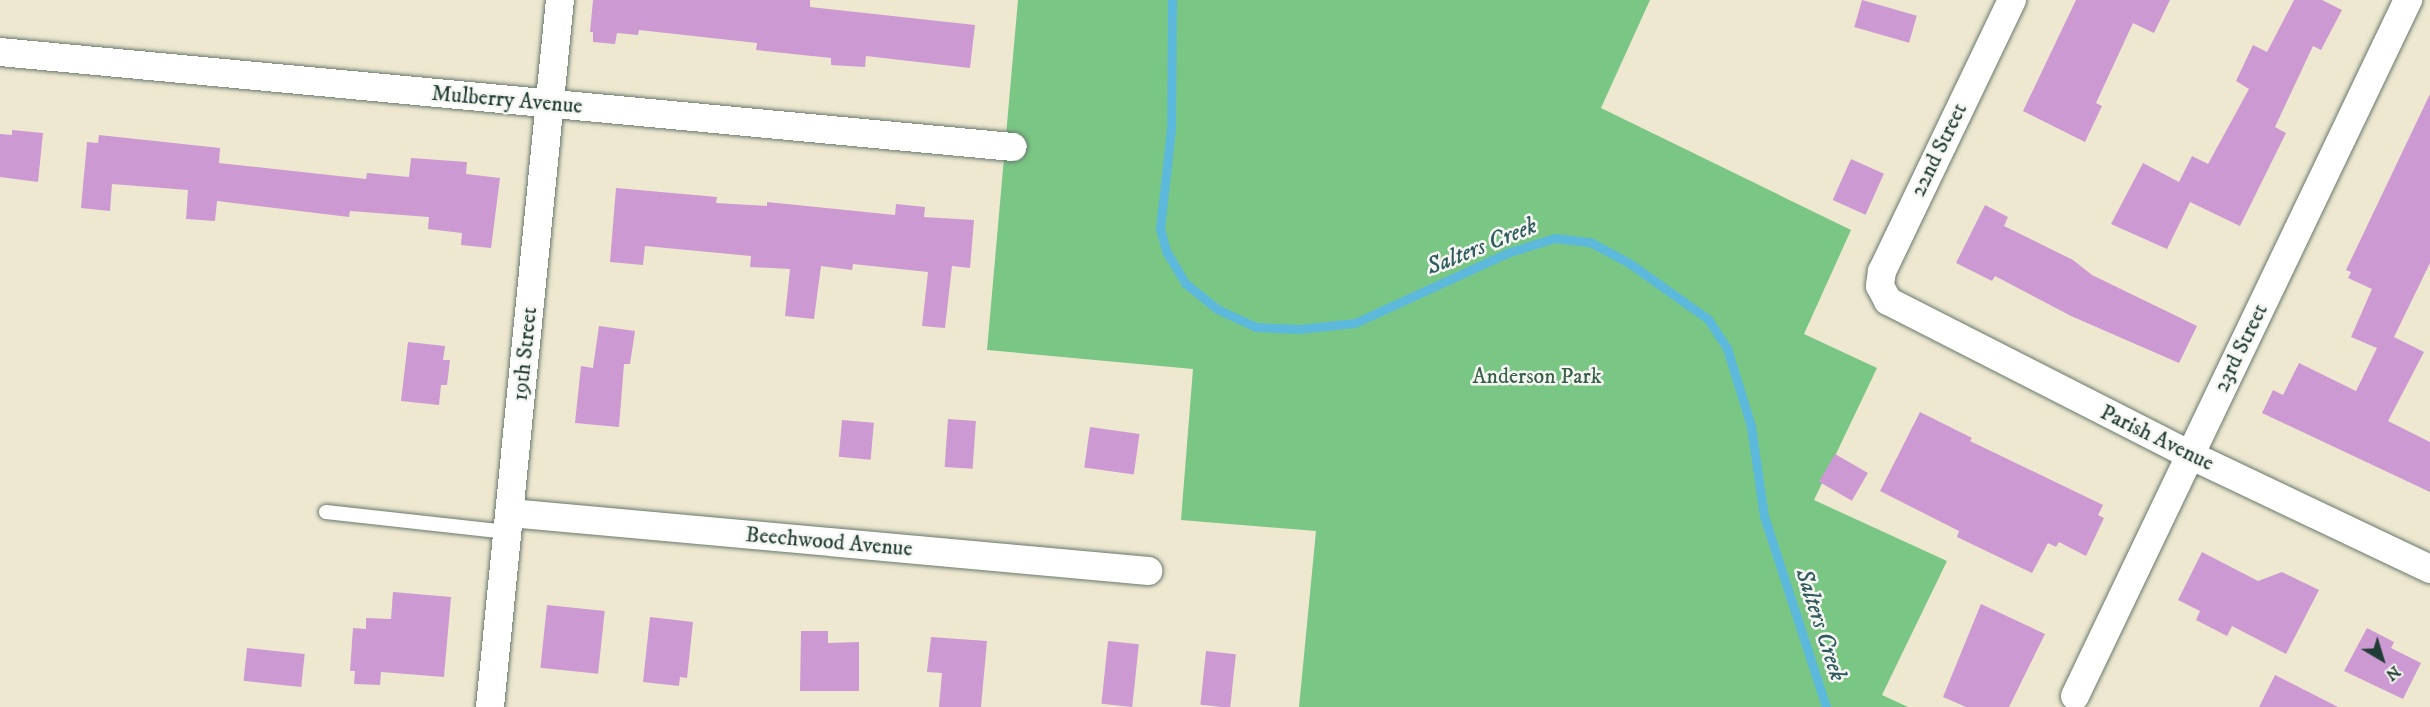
<!DOCTYPE html>
<html>
<head>
<meta charset="utf-8">
<style>
  body { margin:0 }
  #map { position:relative; width:2430px; height:707px; overflow:hidden; background:#eee8d1; font-family:"IM FELL DW Pica",serif }
  div>[style] { position:absolute }
  [style*='--x'] { left:calc(var(--x)*1px); top:calc(var(--y)*1px); width:calc(var(--w)*1px); rotate:calc(var(--a)*1deg) }
  .green>* { inset:0; background:#7ac685 }
  .stream>* { height:9px; margin:-4.5px; padding:0 4.5px; transform-origin:4.5px; border-radius:4.5px; background:#5db9db }
  .building>* { inset:0; background:#cd99d2; transform-origin:0 0 }
  .roads { filter:drop-shadow(0 0 2px #67796b) drop-shadow(0 0 2px #67796b) }
  .service>* { height:14px; margin:-7px; padding:0 7px; transform-origin:7px; border-radius:7px; background:#fff }
  .minor>* { height:28px; margin:-14px; padding:0 14px; transform-origin:14px; border-radius:14px; background:#fff }
  span { translate:-50% -50%; white-space:nowrap; text-align:center; line-height:1.15; -webkit-text-stroke:5px #f6f6f2; paint-order:stroke }
  .street-label { font-size:22px; color:#1f3d34 }
  .park-label { font-size:22px; color:#365f48 }
  .water-label { font-size:24px; color:#2e5c5e; font-style:italic }
  .north { position:absolute; left:2352px; top:629px; width:60px; height:60px; -webkit-text-stroke:4px #f6f6f2; paint-order:stroke; rotate:142deg; font-size:16px; font-weight:700; line-height:24px; text-align:center; color:#1f3d34 }
  .north::after { content:''; display:block; margin:auto; width:21px; height:27px; background:#1f3d34; clip-path:polygon(50% 0,100% 100%,50% 72%,0 100%) }
</style>
</head>
<body>
<div id="map">
  <div class="green">
    <i style="clip-path:polygon(1018px 0,1650px 0,1601px 108px,1851px 230px,1804px 334px,1877px 368px,1814px 500px,1947px 561px,1882px 695px,1908px 707px,1299px 707px,1316px 531px,1181px 520px,1193px 369px,987px 350px)"></i>
  </div>
  <div class="stream">
    <i style="--x:1172;--y:0;--w:129;--a:90.4"></i>
    <i style="--x:1171;--y:129;--w:100;--a:96.3"></i>
    <i style="--x:1160;--y:228;--w:24;--a:75"></i>
    <i style="--x:1166;--y:251;--w:37;--a:59"></i>
    <i style="--x:1185;--y:283;--w:41;--a:39.1"></i>
    <i style="--x:1217;--y:309;--w:43;--a:24.8"></i>
    <i style="--x:1256;--y:327;--w:43;--a:2.7"></i>
    <i style="--x:1299;--y:329;--w:56;--a:-6.1"></i>
    <i style="--x:1355;--y:323;--w:167;--a:-24.7"></i>
    <i style="--x:1507;--y:253;--w:50;--a:-17.4"></i>
    <i style="--x:1555;--y:238;--w:35;--a:7"></i>
    <i style="--x:1590;--y:242;--w:44;--a:28.3"></i>
    <i style="--x:1629;--y:263;--w:97;--a:35.3"></i>
    <i style="--x:1708;--y:319;--w:35;--a:57"></i>
    <i style="--x:1727;--y:348;--w:82;--a:72.9"></i>
    <i style="--x:1751;--y:426;--w:91;--a:81.8"></i>
    <i style="--x:1764;--y:516;--w:201;--a:72"></i>
  </div>
  <div class="building">
    <i style="clip-path:polygon(593px 0,810px 0,810px 7px,975px 25px,970px 68px,866px 56px,865px 67px,831px 65px,831px 58px,756px 50px,757px 43px,639px 30px,638px 35px,617px 33px,615px 44px,593px 42px,593px 32px,590px 32px)"></i>
    <i style="left:1862px;top:0;width:57px;height:28px;rotate:16deg"></i>
    <i style="clip-path:polygon(2076px 0,2170px 0,2154px 33px,2133px 23px,2096px 103px,2102px 106px,2085px 142px,2023px 111px)"></i>
    <i style="clip-path:polygon(2294px 0,2322px 0,2342px 10px,2321px 50px,2313px 46px,2275px 127px,2286px 133px,2240px 226px,2190px 202px,2167px 249px,2111px 224px,2143px 163px,2179px 182px,2192px 156px,2208px 164px,2249px 89px,2236px 81px,2253px 45px,2267px 52px)"></i>
    <i style="clip-path:polygon(2430px 94px,2430px 263px,2394px 337px,2424px 352px,2388px 421px,2430px 442px,2430px 492px,2262px 413px,2273px 390px,2283px 395px,2299px 363px,2356px 391px,2377px 348px,2351px 337px,2372px 289px,2348px 278px,2351px 272px,2346px 270px)"></i>
    <i style="clip-path:polygon(12px 130px,43px 133px,38px 182px,0 177px,0 134px,12px 135px)"></i>
    <i style="clip-path:polygon(99px 135px,220px 148px,219px 163px,366px 179px,367px 173px,409px 177px,411px 158px,467px 162px,466px 174px,500px 178px,491px 248px,461px 245px,462px 233px,428px 229px,429px 217px,350px 211px,349px 217px,217px 201px,215px 221px,186px 219px,188px 190px,112px 184px,110px 211px,81px 208px,87px 142px,98px 143px)"></i>
    <i style="left:1851px;top:159px;width:36px;height:45px;rotate:24deg"></i>
    <i style="clip-path:polygon(616px 188px,717px 197px,716px 203px,767px 206px,767px 202px,895px 215px,896px 204px,925px 207px,924px 217px,974px 220px,970px 268px,952px 266px,945px 328px,922px 326px,928px 272px,853px 264px,852px 270px,821px 266px,814px 319px,785px 316px,790px 269px,750px 267px,751px 256px,645px 246px,643px 265px,610px 262px)"></i>
    <i style="clip-path:polygon(1985px 205px,2008px 217px,2004px 226px,2073px 260px,2092px 275px,2197px 326px,2179px 363px,2071px 316px,1995px 276px,1992px 281px,1956px 263px)"></i>
    <i style="clip-path:polygon(599px 326px,635px 331px,630px 364px,624px 364px,619px 427px,575px 423px,581px 366px,593px 368px)"></i>
    <i style="clip-path:polygon(408px 342px,445px 346px,443px 360px,450px 360px,447px 385px,441px 385px,439px 405px,401px 401px)"></i>
    <i style="clip-path:polygon(1920px 412px,1972px 438px,1970px 441px,2103px 505px,2098px 515px,2104px 518px,2086px 556px,2059px 542px,2056px 547px,2048px 543px,2032px 573px,1957px 537px,1959px 531px,1880px 491px)"></i>
    <i style="left:948px;top:419px;width:28px;height:48px;rotate:4deg"></i>
    <i style="left:842px;top:420px;width:32px;height:37px;rotate:5deg"></i>
    <i style="left:1090px;top:427px;width:50px;height:41px;rotate:8deg"></i>
    <i style="left:1835px;top:454px;width:38px;height:32px;rotate:30deg"></i>
    <i style="clip-path:polygon(2202px 552px,2258px 581px,2282px 572px,2319px 590px,2286px 654px,2232px 626px,2227px 636px,2196px 620px,2200px 611px,2178px 600px)"></i>
    <i style="clip-path:polygon(393px 592px,451px 597px,444px 677px,381px 672px,380px 685px,354px 684px,355px 671px,350px 671px,353px 628px,366px 629px,366px 618px,391px 619px)"></i>
    <i style="clip-path:polygon(1981px 604px,2045px 634px,2009px 707px,1966px 707px,1943px 697px)"></i>
    <i style="left:547px;top:605px;width:58px;height:63px;rotate:6deg"></i>
    <i style="clip-path:polygon(650px 617px,693px 622px,687px 678px,680px 677px,679px 686px,643px 682px)"></i>
    <i style="clip-path:polygon(2367px 628px,2394px 642px,2391px 648px,2421px 663px,2403px 699px,2344px 671px)"></i>
    <i style="clip-path:polygon(801px 631px,828px 631px,828px 643px,859px 642px,859px 691px,800px 691px)"></i>
    <i style="clip-path:polygon(931px 637px,987px 641px,981px 707px,939px 707px,942px 673px,927px 672px)"></i>
    <i style="left:1108px;top:641px;width:31px;height:63px;rotate:6deg"></i>
    <i style="left:247px;top:648px;width:58px;height:33px;rotate:6deg"></i>
    <i style="left:1206px;top:651px;width:30px;height:54px;rotate:6deg"></i>
    <i style="clip-path:polygon(2275px 675px,2338px 707px,2259px 707px)"></i>
  </div>
  <div class="roads">
    <div class="service">
      <i style="--x:326;--y:512;--w:182;--a:6.3"></i>
    </div>
    <div class="minor">
      <i style="--x:2012;--y:0;--w:301;--a:115.6"></i>
      <i style="--x:1882;--y:271;--w:15;--a:98"></i>
      <i style="--x:1880;--y:286;--w:17;--a:62"></i>
      <i style="--x:1888;--y:301;--w:339;--a:27"></i>
      <i style="--x:2190;--y:455;--w:266;--a:25.4"></i>
      <i style="--x:0;--y:52;--w:1017;--a:5.36"></i>
      <i style="--x:510;--y:513;--w:641;--a:5.19"></i>
      <i style="--x:2075;--y:696;--w:772;--a:-64.43"></i>
      <i style="--x:490;--y:707;--w:710;--a:-84.35"></i>
    </div>
  </div>
  <div class="street-label">
    <span style="left:507px;top:100px;rotate:5deg">Mulberry Avenue</span>
    <span style="left:1939px;top:150px;rotate:-64deg">22nd Street</span>
    <span style="left:2241px;top:348px;rotate:-64deg">23rd Street</span>
    <span style="left:525px;top:354px;rotate:-84deg">19th Street</span>
    <span style="left:2157px;top:438px;rotate:26deg">Parish Avenue</span>
    <span style="left:829px;top:542px;rotate:5deg">Beechwood Avenue</span>
  </div>
  <div class="park-label">
    <span style="left:1537px;top:377px">Anderson Park</span>
  </div>
  <div class="water-label">
    <span style="left:1482px;top:247px;rotate:-22deg">Salters Creek</span>
    <span style="left:1820px;top:625px;rotate:72deg">Salters Creek</span>
  </div>
  <div class="north">N</div>
</div>
</body>
</html>
